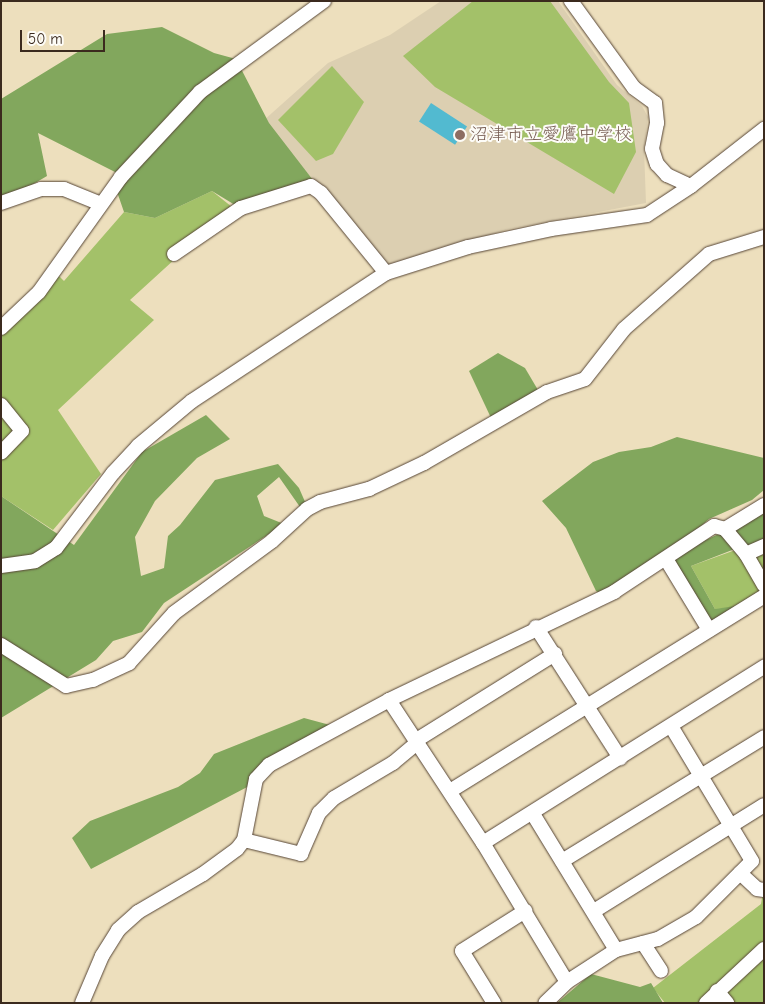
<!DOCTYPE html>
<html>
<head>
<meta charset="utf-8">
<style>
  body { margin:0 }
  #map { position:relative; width:765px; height:1004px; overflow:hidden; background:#eddfbd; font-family:"Comic Neue","Klee One",sans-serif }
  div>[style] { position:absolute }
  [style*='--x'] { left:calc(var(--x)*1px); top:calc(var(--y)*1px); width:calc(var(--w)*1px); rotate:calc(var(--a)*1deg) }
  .built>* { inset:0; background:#dccfb1 }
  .green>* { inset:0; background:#a3c169 }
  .forest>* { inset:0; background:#82a75d }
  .water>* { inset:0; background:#52bad0; transform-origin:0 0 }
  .roads { filter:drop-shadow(0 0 1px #564536) drop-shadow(0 0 1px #564536) }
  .street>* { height:14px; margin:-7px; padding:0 7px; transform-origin:7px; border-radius:7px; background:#fff }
  .dots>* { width:14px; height:14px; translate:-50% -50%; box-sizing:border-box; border:2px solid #fdfcf7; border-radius:50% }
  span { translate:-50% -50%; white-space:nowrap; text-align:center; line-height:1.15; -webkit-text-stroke:4px #fdfcf7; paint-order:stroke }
  .education-label { font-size:18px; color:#785e54 }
  .left { translate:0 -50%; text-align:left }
  .frame { position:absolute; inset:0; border:2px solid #3b2a1e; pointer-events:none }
  .scale { position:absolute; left:20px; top:30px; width:85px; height:22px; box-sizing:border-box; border:2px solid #3b2a1e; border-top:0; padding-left:6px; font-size:15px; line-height:18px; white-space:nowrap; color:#3b2a1e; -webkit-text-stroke:4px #fdfcf7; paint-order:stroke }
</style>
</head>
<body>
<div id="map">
  <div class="built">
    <i style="clip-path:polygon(441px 1px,558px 1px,617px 85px,642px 106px,648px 117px,644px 149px,646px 203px,509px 229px,386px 266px,263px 121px,328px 63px,390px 35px)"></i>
  </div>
  <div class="green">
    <i style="clip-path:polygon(473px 1px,550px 1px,609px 82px,629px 103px,636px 152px,614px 194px,435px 87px,403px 56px)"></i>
    <i style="clip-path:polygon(332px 66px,364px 102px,333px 154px,316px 161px,278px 120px)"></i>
    <i style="clip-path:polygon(212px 191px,232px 207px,130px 300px,154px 320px,58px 410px,101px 474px,53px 530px,1px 496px,1px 323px,57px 274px,64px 281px,124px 212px,155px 218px)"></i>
    <i style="clip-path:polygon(764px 545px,764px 596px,744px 608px,715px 609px,691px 566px,741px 548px)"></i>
    <i style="clip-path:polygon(764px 886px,764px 1003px,665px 1003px,653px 988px,761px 904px)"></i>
  </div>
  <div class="forest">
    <i style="clip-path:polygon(162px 27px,214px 53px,236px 59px,269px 123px,316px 184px,235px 205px,212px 191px,155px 218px,124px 212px,115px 186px,115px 172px,38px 133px,47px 176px,1px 203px,1px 99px,107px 34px)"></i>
    <i style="clip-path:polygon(498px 353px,525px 368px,538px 390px,492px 420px,469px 371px)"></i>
    <i style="clip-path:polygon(206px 415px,230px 439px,197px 458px,155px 501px,135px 537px,141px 576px,164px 568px,168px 536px,180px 525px,215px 480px,278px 464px,299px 488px,306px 504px,300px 507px,279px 477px,257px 496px,264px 516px,284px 524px,164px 603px,142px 632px,113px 641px,96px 660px,1px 718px,1px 496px,74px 545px,142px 452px)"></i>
    <i style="clip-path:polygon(677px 437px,764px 458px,764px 490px,752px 500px,709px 519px,663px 561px,603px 595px,596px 591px,566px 528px,542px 501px,593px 462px,619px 452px,651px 447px)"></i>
    <i style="clip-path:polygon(764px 513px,764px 551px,740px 547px,691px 566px,715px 609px,735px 606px,710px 627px,669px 557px)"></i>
    <i style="clip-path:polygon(304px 718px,330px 725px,264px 770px,251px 785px,91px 869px,72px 838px,90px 821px,178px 787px,200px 773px,214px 754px)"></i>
    <i style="clip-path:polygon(591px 974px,640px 987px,651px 983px,663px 1003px,557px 1003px)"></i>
  </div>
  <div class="water">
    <i style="left:431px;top:103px;width:43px;height:22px;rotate:33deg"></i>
  </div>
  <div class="roads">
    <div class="street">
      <i style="--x:571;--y:1;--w:107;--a:54.1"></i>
      <i style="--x:634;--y:88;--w:26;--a:36"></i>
      <i style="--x:655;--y:103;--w:20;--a:84"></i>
      <i style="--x:657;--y:123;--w:26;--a:101"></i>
      <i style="--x:652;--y:149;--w:16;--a:72"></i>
      <i style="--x:657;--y:164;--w:15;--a:48"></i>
      <i style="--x:667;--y:175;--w:26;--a:25"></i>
      <i style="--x:1;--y:203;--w:42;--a:-19.3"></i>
      <i style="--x:41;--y:189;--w:23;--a:0"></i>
      <i style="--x:64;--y:189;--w:40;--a:22"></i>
      <i style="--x:174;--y:254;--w:81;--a:-34.5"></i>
      <i style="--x:241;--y:208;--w:73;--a:-17.4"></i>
      <i style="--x:311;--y:186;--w:12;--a:35"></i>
      <i style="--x:321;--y:193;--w:103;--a:50.9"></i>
      <i style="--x:1;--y:328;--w:52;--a:-43.5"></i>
      <i style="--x:39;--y:292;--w:141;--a:-54.5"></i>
      <i style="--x:121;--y:177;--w:116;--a:-47.1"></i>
      <i style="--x:200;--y:92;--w:154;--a:-36.3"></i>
      <i style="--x:1;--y:405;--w:33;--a:51"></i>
      <i style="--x:22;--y:431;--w:30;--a:134"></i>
      <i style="--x:725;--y:529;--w:46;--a:-31.6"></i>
      <i style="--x:746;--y:554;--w:20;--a:-24"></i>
      <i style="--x:666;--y:559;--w:83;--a:58.8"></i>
      <i style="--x:1;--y:566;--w:34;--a:-8"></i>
      <i style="--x:35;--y:561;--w:25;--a:-32"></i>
      <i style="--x:56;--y:548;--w:94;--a:-52.8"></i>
      <i style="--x:113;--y:473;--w:37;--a:-47"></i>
      <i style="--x:138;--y:446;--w:70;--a:-39.8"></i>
      <i style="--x:192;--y:401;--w:232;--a:-33.4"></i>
      <i style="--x:386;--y:273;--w:86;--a:-17.6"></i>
      <i style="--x:468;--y:247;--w:85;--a:-12.2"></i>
      <i style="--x:551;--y:229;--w:97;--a:-8.3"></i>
      <i style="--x:647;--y:215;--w:53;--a:-33.4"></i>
      <i style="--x:691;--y:186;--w:93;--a:-38"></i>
      <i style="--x:536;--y:627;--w:156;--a:57.3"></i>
      <i style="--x:1;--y:645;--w:77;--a:32.2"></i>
      <i style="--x:66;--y:686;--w:28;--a:-13"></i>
      <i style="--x:93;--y:680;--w:40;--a:-25"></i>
      <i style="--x:129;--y:663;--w:67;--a:-48"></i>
      <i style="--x:174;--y:613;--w:122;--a:-36.3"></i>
      <i style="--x:272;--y:541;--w:47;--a:-42.4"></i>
      <i style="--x:307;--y:509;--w:15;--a:-28"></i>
      <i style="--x:320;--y:502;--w:51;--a:-14.9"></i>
      <i style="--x:369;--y:489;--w:61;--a:-25.3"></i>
      <i style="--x:424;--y:463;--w:142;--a:-30"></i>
      <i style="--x:547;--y:392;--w:40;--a:-18.9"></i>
      <i style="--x:585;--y:379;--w:63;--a:-52"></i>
      <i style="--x:624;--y:329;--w:113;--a:-41.4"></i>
      <i style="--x:709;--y:254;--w:58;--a:-17.2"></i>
      <i style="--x:389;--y:700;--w:171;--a:56.7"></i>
      <i style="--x:483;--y:843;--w:162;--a:58.9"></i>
      <i style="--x:415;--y:741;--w:165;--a:-31.9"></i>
      <i style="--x:450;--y:791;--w:370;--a:-31.8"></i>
      <i style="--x:533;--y:814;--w:159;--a:58.6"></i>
      <i style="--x:616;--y:950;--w:59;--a:146.9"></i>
      <i style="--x:567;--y:982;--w:30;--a:136"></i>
      <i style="--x:244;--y:840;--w:59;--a:13.8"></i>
      <i style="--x:301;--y:854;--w:45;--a:-66.3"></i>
      <i style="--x:319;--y:813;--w:21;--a:-45"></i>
      <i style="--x:334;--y:798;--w:69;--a:-30.7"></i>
      <i style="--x:393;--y:763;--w:31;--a:-40"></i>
      <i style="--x:483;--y:843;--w:332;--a:-32.1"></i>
      <i style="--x:562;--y:861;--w:237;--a:-31.5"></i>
      <i style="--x:740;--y:873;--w:23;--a:43"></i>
      <i style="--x:757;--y:889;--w:7;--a:8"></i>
      <i style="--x:594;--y:911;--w:200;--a:-31.9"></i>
      <i style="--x:643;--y:943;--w:33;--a:57"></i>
      <i style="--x:616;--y:950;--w:43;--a:-14.7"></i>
      <i style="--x:658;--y:939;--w:44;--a:-30.1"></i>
      <i style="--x:696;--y:917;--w:79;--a:-45"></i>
      <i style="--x:752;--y:861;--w:157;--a:-121"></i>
      <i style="--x:717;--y:991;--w:16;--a:50"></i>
      <i style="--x:82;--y:1003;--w:51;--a:-66.9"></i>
      <i style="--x:102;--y:956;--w:31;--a:-58"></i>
      <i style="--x:118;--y:930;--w:27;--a:-42"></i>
      <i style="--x:138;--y:912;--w:75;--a:-30.3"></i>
      <i style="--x:203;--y:874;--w:42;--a:-36.3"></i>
      <i style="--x:237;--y:849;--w:11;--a:-52"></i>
      <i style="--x:244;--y:840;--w:62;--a:-78.9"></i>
      <i style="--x:256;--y:779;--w:19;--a:-47"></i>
      <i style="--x:269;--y:765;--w:136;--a:-28.4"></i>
      <i style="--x:389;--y:700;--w:250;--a:-25.6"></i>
      <i style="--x:614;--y:592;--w:120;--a:-33.4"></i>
      <i style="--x:714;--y:526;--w:11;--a:15"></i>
      <i style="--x:725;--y:529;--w:33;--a:50"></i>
      <i style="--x:746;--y:554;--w:36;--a:60"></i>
      <i style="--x:494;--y:1003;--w:61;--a:-121.6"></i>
      <i style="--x:462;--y:951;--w:75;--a:-32.4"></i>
      <i style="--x:706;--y:1003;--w:79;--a:-43"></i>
    </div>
  </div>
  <div class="dots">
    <i style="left:460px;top:135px;background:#8d6e63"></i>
  </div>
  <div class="education-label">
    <span class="left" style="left:470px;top:135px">沼津市立愛鷹中学校</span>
  </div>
  <div class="frame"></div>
  <div class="scale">50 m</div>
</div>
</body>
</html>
